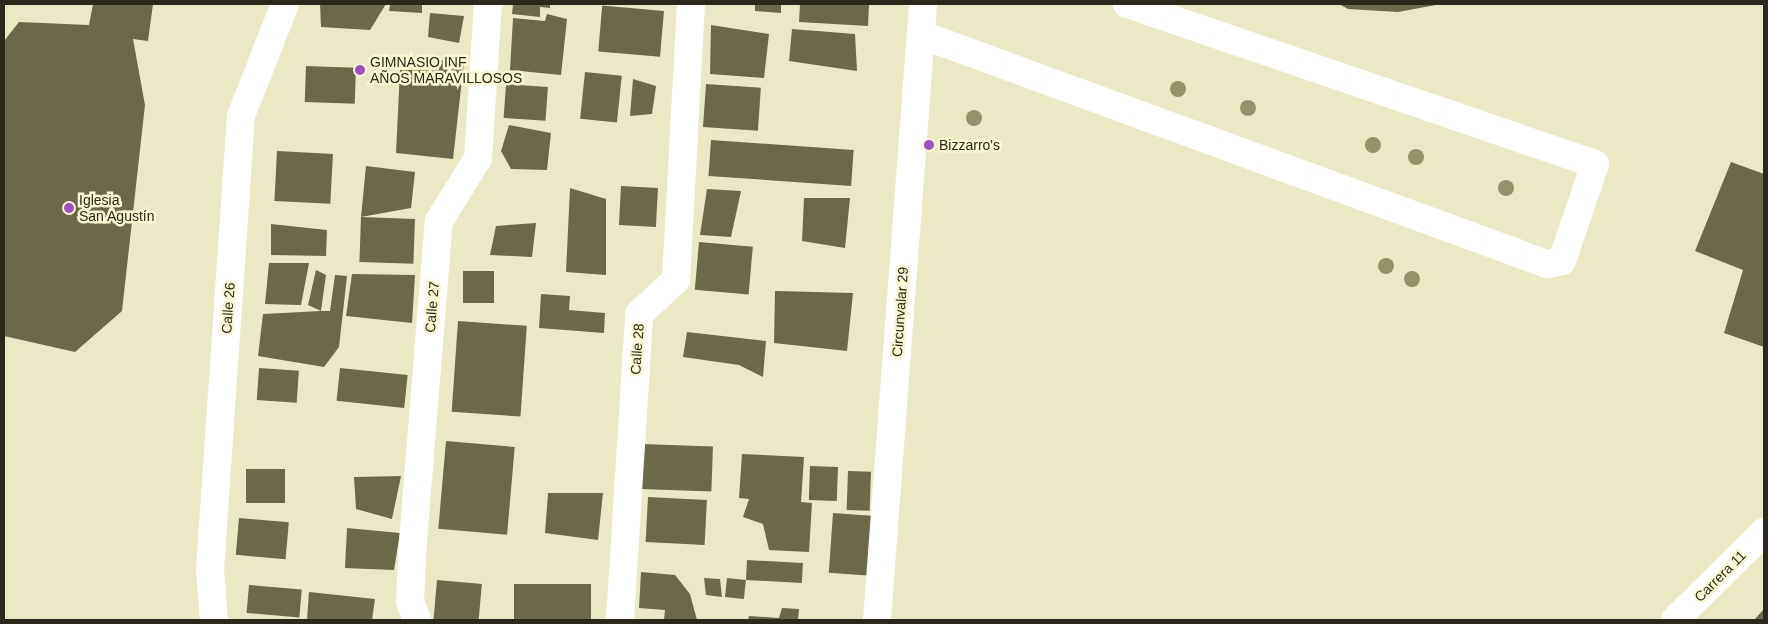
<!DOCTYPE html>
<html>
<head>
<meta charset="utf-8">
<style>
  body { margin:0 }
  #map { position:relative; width:1768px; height:624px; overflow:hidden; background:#ebe9c5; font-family:Arial,sans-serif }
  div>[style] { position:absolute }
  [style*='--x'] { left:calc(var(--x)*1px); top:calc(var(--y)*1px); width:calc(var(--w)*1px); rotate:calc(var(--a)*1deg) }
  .building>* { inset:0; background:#6b6949; transform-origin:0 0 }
  .minor>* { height:28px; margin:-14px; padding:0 14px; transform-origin:14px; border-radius:14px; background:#fff }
  .trees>* { width:16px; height:16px; margin:-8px; border-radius:50%; background:#94916b }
  .dots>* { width:14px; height:14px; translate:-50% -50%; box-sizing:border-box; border:2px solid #f9f6d2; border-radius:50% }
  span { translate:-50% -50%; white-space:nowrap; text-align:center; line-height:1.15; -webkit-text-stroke:5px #f9f6d2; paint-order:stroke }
  .poi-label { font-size:14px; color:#2a291c }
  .left { translate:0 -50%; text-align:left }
  .street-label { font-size:14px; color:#2a291c }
  .frame { position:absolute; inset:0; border:5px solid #2a291c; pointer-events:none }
</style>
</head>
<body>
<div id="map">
  <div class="building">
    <i style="clip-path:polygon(93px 4px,153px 4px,148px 41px,133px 39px,145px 105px,122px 311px,75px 352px,4px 336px,4px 41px,19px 22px,89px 25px)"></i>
    <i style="clip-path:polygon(320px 4px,386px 4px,370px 30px,321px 27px)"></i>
    <i style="clip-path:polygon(390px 4px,422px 4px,422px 13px,389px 11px)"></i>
    <i style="clip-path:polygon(513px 4px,550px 4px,550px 8px,540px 7px,540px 17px,512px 14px)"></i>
    <i style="clip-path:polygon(755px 4px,781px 4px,781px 13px,755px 11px)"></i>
    <i style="clip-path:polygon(800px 4px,869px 4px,868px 26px,799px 22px)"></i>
    <i style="clip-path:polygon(1339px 4px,1436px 4px,1436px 5px,1398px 12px,1348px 9px)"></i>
    <i style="left:664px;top:11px;width:46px;height:62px;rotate:95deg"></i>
    <i style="clip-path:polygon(430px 13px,464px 16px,459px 43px,428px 37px)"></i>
    <i style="clip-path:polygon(547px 14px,567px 19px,561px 75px,510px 70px,513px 18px,545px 21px)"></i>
    <i style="clip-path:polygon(711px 25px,769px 34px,764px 78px,710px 74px)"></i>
    <i style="clip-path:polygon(792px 29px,855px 34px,857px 71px,789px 61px)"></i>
    <i style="clip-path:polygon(439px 60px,464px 62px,453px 159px,396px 153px,400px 70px,439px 70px)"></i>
    <i style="left:306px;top:66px;width:50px;height:36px;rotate:2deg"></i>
    <i style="left:585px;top:72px;width:37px;height:47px;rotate:6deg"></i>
    <i style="clip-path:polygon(633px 79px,656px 86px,652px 114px,630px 116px)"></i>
    <i style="left:506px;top:84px;width:42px;height:34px;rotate:4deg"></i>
    <i style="left:706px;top:84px;width:55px;height:43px;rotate:4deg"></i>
    <i style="clip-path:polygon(509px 125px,551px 133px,547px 170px,511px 169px,501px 151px)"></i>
    <i style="left:711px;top:140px;width:143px;height:36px;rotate:4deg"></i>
    <i style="left:277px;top:151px;width:56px;height:50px;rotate:3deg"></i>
    <i style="clip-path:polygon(1731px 162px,1764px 174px,1764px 347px,1724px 333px,1743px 270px,1695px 251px)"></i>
    <i style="clip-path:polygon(366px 166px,415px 172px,411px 208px,361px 217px)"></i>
    <i style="left:621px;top:186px;width:37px;height:39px;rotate:3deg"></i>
    <i style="clip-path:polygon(570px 188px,606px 199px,606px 275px,566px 272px)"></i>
    <i style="clip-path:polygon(707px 189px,741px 191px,731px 237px,700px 235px)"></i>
    <i style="clip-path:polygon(804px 198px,850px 198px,845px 248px,802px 241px)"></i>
    <i style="left:361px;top:217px;width:54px;height:45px;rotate:2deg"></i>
    <i style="clip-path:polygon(536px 223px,532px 257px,490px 255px,496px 226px)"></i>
    <i style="clip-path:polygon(271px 224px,327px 230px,326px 256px,271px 255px)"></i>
    <i style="left:699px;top:242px;width:54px;height:48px;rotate:5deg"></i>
    <i style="clip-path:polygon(269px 263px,309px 263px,301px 305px,265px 304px)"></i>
    <i style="clip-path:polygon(316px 270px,326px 275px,321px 311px,330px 311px,335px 275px,347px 276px,339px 347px,324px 367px,258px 356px,263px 314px,321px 311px,308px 305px)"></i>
    <i style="left:463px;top:271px;width:31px;height:32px"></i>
    <i style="clip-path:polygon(352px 274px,415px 275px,412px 323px,346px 316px)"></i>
    <i style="clip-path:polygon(775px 291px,853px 293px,847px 351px,774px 343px)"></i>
    <i style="clip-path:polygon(541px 294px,570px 296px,569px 310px,605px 313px,604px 333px,539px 328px)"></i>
    <i style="left:458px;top:321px;width:69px;height:91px;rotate:4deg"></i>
    <i style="clip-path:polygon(687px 332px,766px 341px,763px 377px,739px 365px,683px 357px)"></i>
    <i style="left:259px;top:368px;width:40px;height:32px;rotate:4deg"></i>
    <i style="left:340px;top:368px;width:68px;height:33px;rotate:6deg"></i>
    <i style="left:446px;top:441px;width:69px;height:88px;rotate:5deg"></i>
    <i style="left:642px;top:444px;width:71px;height:45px;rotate:2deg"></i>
    <i style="clip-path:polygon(742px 454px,804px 457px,801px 502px,812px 503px,809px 552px,769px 550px,763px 524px,743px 517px,749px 499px,739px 498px)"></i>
    <i style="left:810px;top:466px;width:28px;height:34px;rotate:2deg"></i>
    <i style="left:246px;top:469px;width:39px;height:34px"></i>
    <i style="left:848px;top:471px;width:23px;height:39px;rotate:2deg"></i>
    <i style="clip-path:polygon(401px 476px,392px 519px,356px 509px,354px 477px)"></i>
    <i style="clip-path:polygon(548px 493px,603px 493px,598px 540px,545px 533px)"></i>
    <i style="left:648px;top:497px;width:59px;height:45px;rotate:3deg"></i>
    <i style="left:833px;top:513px;width:42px;height:60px;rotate:4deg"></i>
    <i style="left:239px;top:518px;width:50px;height:37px;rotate:5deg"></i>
    <i style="clip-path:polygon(347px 528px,400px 533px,394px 570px,345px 568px)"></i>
    <i style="left:747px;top:560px;width:56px;height:20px;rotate:3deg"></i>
    <i style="clip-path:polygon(641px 572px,675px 575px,690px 594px,697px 620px,664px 620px,665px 610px,639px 608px)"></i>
    <i style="clip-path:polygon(704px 578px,720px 579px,722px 597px,706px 595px)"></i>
    <i style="left:727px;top:578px;width:19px;height:19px;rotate:6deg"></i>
    <i style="left:437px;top:580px;width:45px;height:40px;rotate:5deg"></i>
    <i style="left:514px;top:584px;width:77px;height:36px"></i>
    <i style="left:249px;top:585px;width:53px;height:28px;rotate:5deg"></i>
    <i style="clip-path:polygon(309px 592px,375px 599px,372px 620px,307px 620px)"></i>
    <i style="clip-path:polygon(782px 608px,799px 609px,798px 620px,748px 620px,749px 616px,779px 618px)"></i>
    <i style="clip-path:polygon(1764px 609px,1764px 620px,1754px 620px)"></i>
  </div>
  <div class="minor">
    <i style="--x:922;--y:35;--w:666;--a:20.12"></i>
    <i style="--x:1547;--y:264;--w:15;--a:-11"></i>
    <i style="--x:1562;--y:261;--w:102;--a:-71.2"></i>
    <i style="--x:1595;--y:164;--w:495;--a:-161.1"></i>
    <i style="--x:214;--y:620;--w:50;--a:-94.6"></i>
    <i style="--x:210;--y:570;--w:455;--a:-86.1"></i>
    <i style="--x:241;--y:116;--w:120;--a:-68.6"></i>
    <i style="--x:417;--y:620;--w:19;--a:-111"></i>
    <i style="--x:410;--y:602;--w:48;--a:-87.6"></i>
    <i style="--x:412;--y:554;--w:334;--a:-85.4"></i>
    <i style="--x:439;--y:221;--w:74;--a:-58.2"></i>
    <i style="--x:478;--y:158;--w:154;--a:-86.3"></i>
    <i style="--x:620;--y:620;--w:307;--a:-86.4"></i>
    <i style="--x:639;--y:314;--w:50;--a:-42.6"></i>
    <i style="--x:676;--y:280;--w:276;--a:-86.9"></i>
    <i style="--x:877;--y:620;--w:618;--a:-85.73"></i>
    <i style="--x:1675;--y:620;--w:125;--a:-44.7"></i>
  </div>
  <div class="trees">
    <i style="left:1178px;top:89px"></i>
    <i style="left:1248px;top:108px"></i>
    <i style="left:974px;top:118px"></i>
    <i style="left:1373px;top:145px"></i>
    <i style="left:1416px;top:157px"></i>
    <i style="left:1506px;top:188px"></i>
    <i style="left:1386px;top:266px"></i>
    <i style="left:1412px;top:279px"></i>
  </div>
  <div class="dots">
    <i style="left:360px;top:70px;background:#9e51c3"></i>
    <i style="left:929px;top:145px;background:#9e51c3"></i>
    <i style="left:69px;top:208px;background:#9e51c3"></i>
  </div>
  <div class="poi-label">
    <span class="left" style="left:370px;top:70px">GIMNASIO INF<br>AÑOS MARAVILLOSOS</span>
    <span class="left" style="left:939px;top:145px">Bizzarro's</span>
    <span class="left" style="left:79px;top:208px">Iglesia<br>San Agustín</span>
  </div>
  <div class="street-label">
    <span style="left:432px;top:307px;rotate:-85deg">Calle 27</span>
    <span style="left:228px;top:308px;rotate:-86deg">Calle 26</span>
    <span style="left:900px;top:312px;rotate:-86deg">Circunvalar 29</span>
    <span style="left:637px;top:349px;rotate:-86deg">Calle 28</span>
    <span style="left:1720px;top:576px;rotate:-45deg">Carrera 11</span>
  </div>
  <div class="frame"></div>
</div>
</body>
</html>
